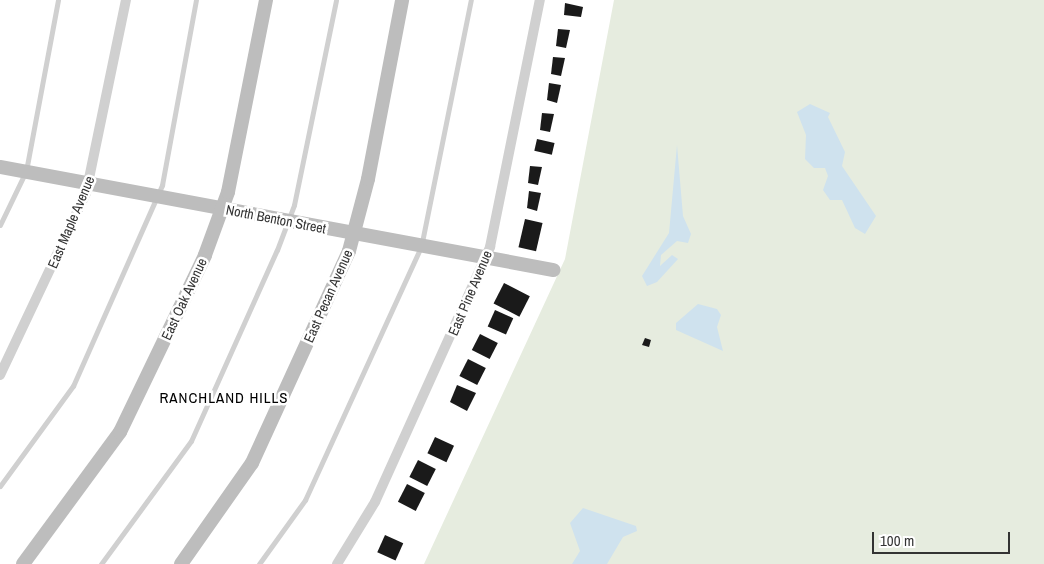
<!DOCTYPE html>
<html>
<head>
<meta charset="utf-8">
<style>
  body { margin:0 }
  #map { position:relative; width:1044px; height:564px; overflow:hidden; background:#fff; font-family:"Archivo Narrow",sans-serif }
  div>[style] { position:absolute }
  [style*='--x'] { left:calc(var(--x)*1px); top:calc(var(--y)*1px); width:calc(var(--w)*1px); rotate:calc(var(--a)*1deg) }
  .green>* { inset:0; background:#e6ecdf }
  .water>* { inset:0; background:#cfe2ee }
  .building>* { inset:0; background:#1a1a1a; transform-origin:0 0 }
  .lane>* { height:5px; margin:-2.5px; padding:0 2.5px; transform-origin:2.5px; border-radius:2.5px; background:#d0d0d0 }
  .street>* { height:10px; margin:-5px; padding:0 5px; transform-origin:5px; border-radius:5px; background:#d0d0d0 }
  .secondary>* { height:14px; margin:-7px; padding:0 7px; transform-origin:7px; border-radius:7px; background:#bdbdbd }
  span { translate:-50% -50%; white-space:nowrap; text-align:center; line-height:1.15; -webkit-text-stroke:5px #fff; paint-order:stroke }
  .street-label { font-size:14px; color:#333 }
  .neighbourhood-label { font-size:15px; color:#000; letter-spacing:1px }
  .scale { position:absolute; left:872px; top:532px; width:138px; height:22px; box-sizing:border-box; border:2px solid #333; border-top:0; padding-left:6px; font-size:15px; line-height:18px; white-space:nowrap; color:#333; -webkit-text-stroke:4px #fff; paint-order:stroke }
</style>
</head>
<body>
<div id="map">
  <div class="green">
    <i style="clip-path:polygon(614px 0,1044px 0,1044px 564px,424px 564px,565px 259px)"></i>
  </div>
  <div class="water">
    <i style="clip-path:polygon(810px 104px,830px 113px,828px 117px,845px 152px,842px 166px,876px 216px,865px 234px,855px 228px,842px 200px,830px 200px,823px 190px,828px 176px,825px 168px,814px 168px,805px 159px,806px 135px,797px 112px)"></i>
    <i style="clip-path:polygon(677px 145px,683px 216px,691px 234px,688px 243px,677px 241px,661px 255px,660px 266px,672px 255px,678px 259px,657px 282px,647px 286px,642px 276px,669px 233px)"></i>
    <i style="clip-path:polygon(698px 304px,717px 309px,721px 315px,717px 327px,723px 351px,676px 330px,676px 323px)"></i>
    <i style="clip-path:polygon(583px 508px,636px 526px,637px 531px,623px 537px,607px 564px,572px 564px,580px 551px,570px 523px)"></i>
  </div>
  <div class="building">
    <i style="clip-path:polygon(565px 3px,583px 7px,581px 17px,564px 15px)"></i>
    <i style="clip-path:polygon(558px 29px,570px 30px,566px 48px,556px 46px)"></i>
    <i style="clip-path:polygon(553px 57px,565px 58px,561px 76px,551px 74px)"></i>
    <i style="clip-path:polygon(549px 83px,561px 85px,557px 103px,547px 100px)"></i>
    <i style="clip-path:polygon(542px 113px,554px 114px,550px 132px,540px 130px)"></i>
    <i style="left:537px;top:139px;width:18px;height:12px;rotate:13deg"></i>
    <i style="clip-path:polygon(530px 166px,542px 167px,538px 185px,528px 183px)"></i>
    <i style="clip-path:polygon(529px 191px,541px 193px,537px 211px,527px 208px)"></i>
    <i style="left:525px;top:219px;width:18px;height:29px;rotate:13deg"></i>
    <i style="left:504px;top:283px;width:29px;height:23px;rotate:27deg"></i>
    <i style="left:495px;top:310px;width:20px;height:18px;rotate:24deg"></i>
    <i style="left:480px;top:334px;width:20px;height:18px;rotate:27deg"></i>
    <i style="clip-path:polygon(645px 338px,651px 340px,649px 347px,642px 345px)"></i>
    <i style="left:468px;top:359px;width:20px;height:19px;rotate:27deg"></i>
    <i style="clip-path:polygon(457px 385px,476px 393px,467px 411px,450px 402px)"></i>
    <i style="left:435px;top:437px;width:21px;height:18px;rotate:25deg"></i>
    <i style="left:418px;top:460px;width:20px;height:19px;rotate:27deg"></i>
    <i style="left:407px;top:484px;width:20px;height:20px;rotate:27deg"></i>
    <i style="left:385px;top:535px;width:20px;height:19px;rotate:24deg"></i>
  </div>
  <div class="lane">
    <i style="--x:0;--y:225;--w:60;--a:-64.3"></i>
    <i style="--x:26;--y:171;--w:174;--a:-79.4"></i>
    <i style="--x:0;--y:486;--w:124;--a:-53.9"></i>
    <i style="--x:73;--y:386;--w:220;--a:-66.1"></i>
    <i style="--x:162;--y:185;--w:188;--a:-79.6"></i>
    <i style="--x:101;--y:564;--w:152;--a:-53.8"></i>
    <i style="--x:191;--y:441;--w:209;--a:-65.8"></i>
    <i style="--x:277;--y:250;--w:48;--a:-69.3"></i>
    <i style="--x:294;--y:205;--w:209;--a:-78.4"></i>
    <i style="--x:259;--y:564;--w:79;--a:-54.3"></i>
    <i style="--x:305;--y:500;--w:278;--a:-65.4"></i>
    <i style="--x:421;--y:247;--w:252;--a:-78.6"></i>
  </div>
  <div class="street">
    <i style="--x:0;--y:375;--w:201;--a:-64.7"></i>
    <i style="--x:86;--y:193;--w:197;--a:-78.3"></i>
    <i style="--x:337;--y:564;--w:73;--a:-58.5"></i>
    <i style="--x:375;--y:502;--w:280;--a:-65.7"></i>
    <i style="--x:490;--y:247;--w:252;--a:-78.6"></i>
  </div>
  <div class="secondary">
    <i style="--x:0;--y:167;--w:563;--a:10.55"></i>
    <i style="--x:23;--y:564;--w:164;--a:-53.7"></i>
    <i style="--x:120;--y:432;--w:196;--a:-64.3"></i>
    <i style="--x:205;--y:255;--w:67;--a:-69.9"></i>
    <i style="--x:228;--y:192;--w:196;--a:-78.8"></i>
    <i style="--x:181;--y:564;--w:123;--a:-54.9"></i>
    <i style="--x:252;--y:463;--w:233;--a:-65.4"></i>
    <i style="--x:349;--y:251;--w:74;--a:-75.2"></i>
    <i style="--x:368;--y:179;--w:182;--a:-79.2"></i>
  </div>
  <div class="street-label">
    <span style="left:276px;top:219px;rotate:11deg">North Benton Street</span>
    <span style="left:71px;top:222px;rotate:-67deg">East Maple Avenue</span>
    <span style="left:470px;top:293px;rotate:-67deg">East Pine Avenue</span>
    <span style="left:328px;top:296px;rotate:-66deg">East Pecan Avenue</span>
    <span style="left:184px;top:299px;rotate:-65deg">East Oak Avenue</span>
  </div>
  <div class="neighbourhood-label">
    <span style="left:224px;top:398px">RANCHLAND HILLS</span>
  </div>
  <div class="scale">100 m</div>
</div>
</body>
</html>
